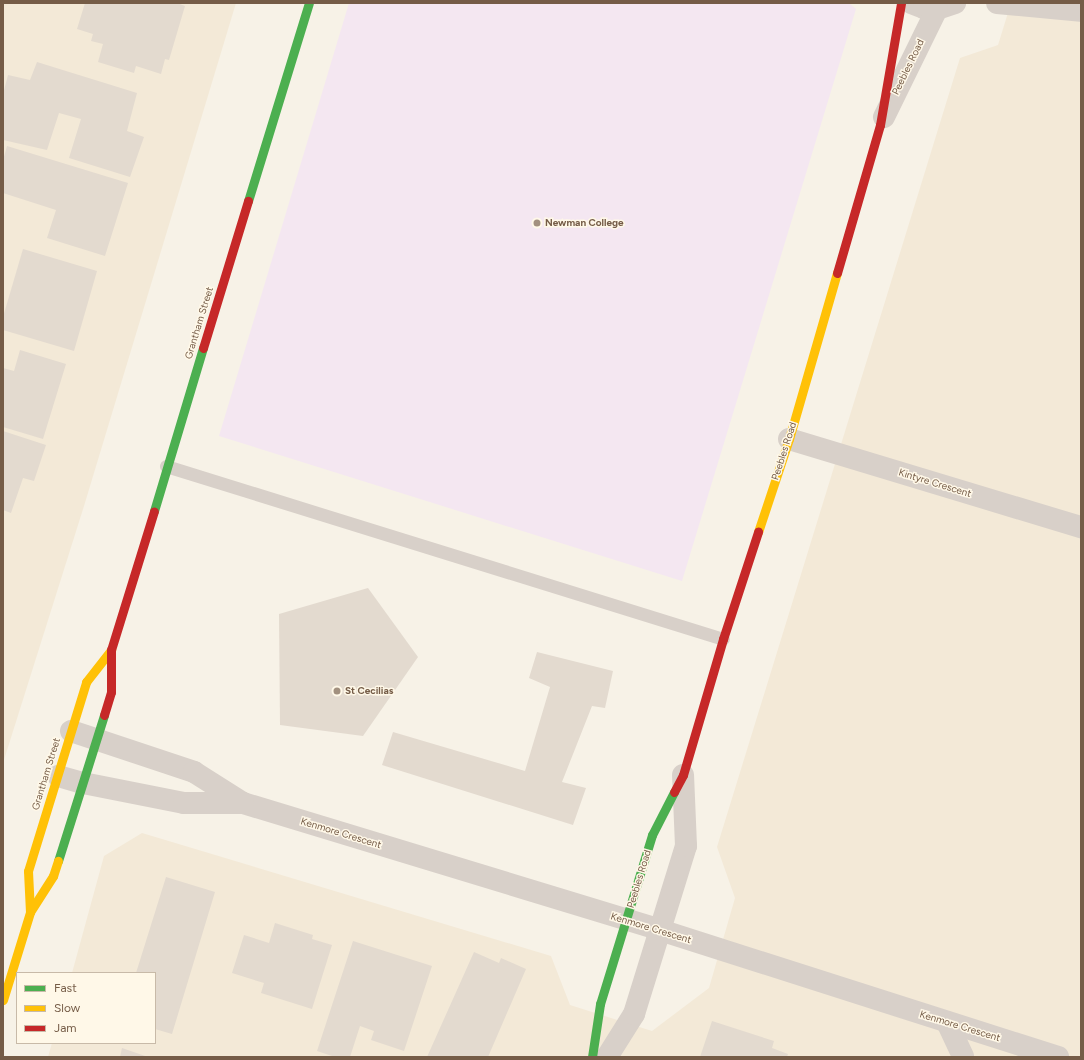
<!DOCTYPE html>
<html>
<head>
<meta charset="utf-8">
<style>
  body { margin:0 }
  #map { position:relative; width:1084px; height:1060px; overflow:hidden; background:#f7f2e7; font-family:Figtree,sans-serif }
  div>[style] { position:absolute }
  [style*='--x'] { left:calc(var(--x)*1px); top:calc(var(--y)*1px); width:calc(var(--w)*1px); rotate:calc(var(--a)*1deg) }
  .residential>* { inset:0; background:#f3e9d7 }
  .education>* { inset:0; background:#f4e7f1 }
  .building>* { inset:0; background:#e3dacf }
  .lane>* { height:13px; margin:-6.5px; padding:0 6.5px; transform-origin:6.5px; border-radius:6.5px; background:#d8d0c9 }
  .street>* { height:22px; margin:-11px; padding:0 11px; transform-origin:11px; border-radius:11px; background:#d8d0c9 }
  .fast>* { height:9px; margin:-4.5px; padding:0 4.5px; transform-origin:4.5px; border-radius:4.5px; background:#4caf50 }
  .slow>* { height:9px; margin:-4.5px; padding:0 4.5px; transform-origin:4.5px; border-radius:4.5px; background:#ffc107 }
  .jam>* { height:9px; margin:-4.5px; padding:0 4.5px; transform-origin:4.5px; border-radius:4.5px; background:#c62828 }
  .dots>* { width:11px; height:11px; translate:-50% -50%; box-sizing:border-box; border:2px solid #fff8e8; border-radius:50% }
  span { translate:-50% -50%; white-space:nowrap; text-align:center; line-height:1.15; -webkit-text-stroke:3px #fff8e8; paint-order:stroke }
  .street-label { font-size:10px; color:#755c47 }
  .poi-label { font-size:10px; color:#755c47; font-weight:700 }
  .left { translate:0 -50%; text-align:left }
  .frame { position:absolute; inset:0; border:4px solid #755c47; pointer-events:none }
  .legend { position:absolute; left:16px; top:972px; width:140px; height:72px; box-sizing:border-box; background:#fff8e8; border:1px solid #c8baa8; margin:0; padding:5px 7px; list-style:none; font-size:12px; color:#755c47 }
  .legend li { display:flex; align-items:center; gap:8px; height:20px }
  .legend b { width:20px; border:1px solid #c8baa8 }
</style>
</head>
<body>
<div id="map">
  <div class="residential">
    <i style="clip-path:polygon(3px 3px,236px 3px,84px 506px,3px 763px)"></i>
    <i style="clip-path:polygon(1011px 3px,1081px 3px,1081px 1057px,48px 1057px,52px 1043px,155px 1043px,155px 973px,72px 973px,104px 856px,142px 833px,551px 956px,570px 1005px,652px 1031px,709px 988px,735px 898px,717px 847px,960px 58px,998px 45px)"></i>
  </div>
  <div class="education">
    <i style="clip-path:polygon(349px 3px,849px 3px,856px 9px,682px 581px,219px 436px)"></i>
  </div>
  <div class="building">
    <i style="clip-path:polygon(85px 3px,177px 3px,185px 6px,169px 60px,165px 59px,161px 74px,136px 66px,134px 73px,98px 62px,103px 44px,91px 41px,93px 34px,77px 29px)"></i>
    <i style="clip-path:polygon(37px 62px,137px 93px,127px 131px,144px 137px,130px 177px,69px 158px,81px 119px,59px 113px,47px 150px,3px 140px,3px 94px,8px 75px,30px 80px)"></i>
    <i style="clip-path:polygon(7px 146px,128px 183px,105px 256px,47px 238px,56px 210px,3px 193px,3px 160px)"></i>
    <i style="clip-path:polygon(23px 249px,97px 271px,74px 351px,3px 330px,3px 317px)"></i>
    <i style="clip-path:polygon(20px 350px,66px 364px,43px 439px,3px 427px,3px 368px,14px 371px)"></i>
    <i style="clip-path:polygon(3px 431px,46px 445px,34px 481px,23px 478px,11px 513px,3px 510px)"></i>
    <i style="clip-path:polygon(368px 588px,418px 657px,363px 736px,280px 725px,279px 614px)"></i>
    <i style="clip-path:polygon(537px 652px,613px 671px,605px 708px,592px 706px,562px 782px,586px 788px,573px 825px,382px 765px,393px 732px,525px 771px,550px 687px,529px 678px)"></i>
    <i style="clip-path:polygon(166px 877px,215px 892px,172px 1034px,155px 1029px,155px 973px,136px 973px)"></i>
    <i style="clip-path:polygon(275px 923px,313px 935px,312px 939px,332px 945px,312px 1009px,261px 993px,264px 983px,232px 973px,244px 935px,269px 943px)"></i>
    <i style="clip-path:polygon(353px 941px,432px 966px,404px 1051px,371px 1040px,374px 1031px,360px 1026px,350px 1057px,335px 1057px,317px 1051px)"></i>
    <i style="clip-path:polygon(474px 952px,499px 963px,501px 958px,526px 969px,488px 1057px,427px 1057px)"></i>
    <i style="clip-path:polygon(712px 1021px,774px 1041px,772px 1048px,788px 1054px,787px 1057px,700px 1057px)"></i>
    <i style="clip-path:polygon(122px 1048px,148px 1057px,120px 1057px)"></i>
  </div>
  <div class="lane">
    <i style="--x:166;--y:466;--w:583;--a:17.25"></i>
  </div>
  <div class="street">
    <i style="--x:911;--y:3;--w:14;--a:21"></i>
    <i style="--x:924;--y:8;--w:13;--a:4"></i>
    <i style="--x:937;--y:9;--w:19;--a:-18"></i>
    <i style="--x:997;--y:3;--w:84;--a:5.4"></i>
    <i style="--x:884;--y:117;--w:120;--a:-63.9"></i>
    <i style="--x:789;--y:439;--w:305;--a:16.8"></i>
    <i style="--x:71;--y:731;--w:130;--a:18.4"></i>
    <i style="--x:194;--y:772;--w:58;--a:32.3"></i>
    <i style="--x:243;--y:803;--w:436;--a:16.9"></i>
    <i style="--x:660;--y:930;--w:418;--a:17.7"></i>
    <i style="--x:58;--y:776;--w:26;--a:16"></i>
    <i style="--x:83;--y:783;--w:103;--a:11.2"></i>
    <i style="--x:184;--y:803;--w:59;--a:0"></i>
    <i style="--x:947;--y:1022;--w:38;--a:65"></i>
    <i style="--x:607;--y:1057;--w:51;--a:-57.9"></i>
    <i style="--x:634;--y:1014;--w:176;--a:-72.8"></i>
    <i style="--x:686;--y:846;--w:71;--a:-92.4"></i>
  </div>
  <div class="fast">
    <i style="--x:248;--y:201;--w:207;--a:-72.9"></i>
    <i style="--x:154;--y:511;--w:170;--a:-73.3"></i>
    <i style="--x:58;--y:861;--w:153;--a:-72.5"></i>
    <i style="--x:592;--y:1057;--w:54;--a:-81.4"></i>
    <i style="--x:600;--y:1004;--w:177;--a:-72.9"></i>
    <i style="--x:652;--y:835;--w:48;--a:-62.9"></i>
  </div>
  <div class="slow">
    <i style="--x:758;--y:532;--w:98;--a:-71.6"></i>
    <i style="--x:789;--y:439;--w:173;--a:-73.9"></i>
    <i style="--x:30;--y:912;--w:41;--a:-92.8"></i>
    <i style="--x:28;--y:871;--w:198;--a:-72.9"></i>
    <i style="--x:86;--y:682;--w:41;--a:-52"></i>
    <i style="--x:3;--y:1000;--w:92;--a:-72.9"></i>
    <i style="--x:30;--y:912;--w:43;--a:-57.4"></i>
    <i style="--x:53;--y:876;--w:16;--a:-72"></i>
  </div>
  <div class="jam">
    <i style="--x:837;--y:273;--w:154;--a:-73.8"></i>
    <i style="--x:880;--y:125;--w:124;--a:-80.2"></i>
    <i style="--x:203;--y:348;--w:154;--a:-73"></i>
    <i style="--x:104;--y:715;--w:24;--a:-73"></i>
    <i style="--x:111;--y:692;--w:42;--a:-90"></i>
    <i style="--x:111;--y:650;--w:145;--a:-72.8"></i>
    <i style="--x:674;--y:792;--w:19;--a:-62"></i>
    <i style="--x:683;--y:775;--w:142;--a:-73.6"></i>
    <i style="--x:723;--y:639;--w:113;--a:-71.9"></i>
  </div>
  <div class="dots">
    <i style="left:537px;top:223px;background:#a2907f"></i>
    <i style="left:337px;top:691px;background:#a2907f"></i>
  </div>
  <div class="street-label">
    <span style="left:908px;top:67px;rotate:-64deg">Peebles Road</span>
    <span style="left:199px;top:323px;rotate:-73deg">Grantham Street</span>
    <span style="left:784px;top:451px;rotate:-72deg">Peebles Road</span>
    <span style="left:935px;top:483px;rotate:17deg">Kintyre Crescent</span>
    <span style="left:46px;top:774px;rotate:-73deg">Grantham Street</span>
    <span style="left:341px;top:833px;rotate:17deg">Kenmore Crescent</span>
    <span style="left:639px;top:879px;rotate:-73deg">Peebles Road</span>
    <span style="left:651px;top:928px;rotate:17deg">Kenmore Crescent</span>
    <span style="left:960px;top:1026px;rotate:17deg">Kenmore Crescent</span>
  </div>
  <div class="poi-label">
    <span class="left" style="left:545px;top:223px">Newman College</span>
    <span class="left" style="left:345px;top:691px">St Cecilias</span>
  </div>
  <div class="frame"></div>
  <ul class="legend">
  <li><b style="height:5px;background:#4caf50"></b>Fast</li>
  <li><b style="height:5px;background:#ffc107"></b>Slow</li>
  <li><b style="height:5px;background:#c62828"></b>Jam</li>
  </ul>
</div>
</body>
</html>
